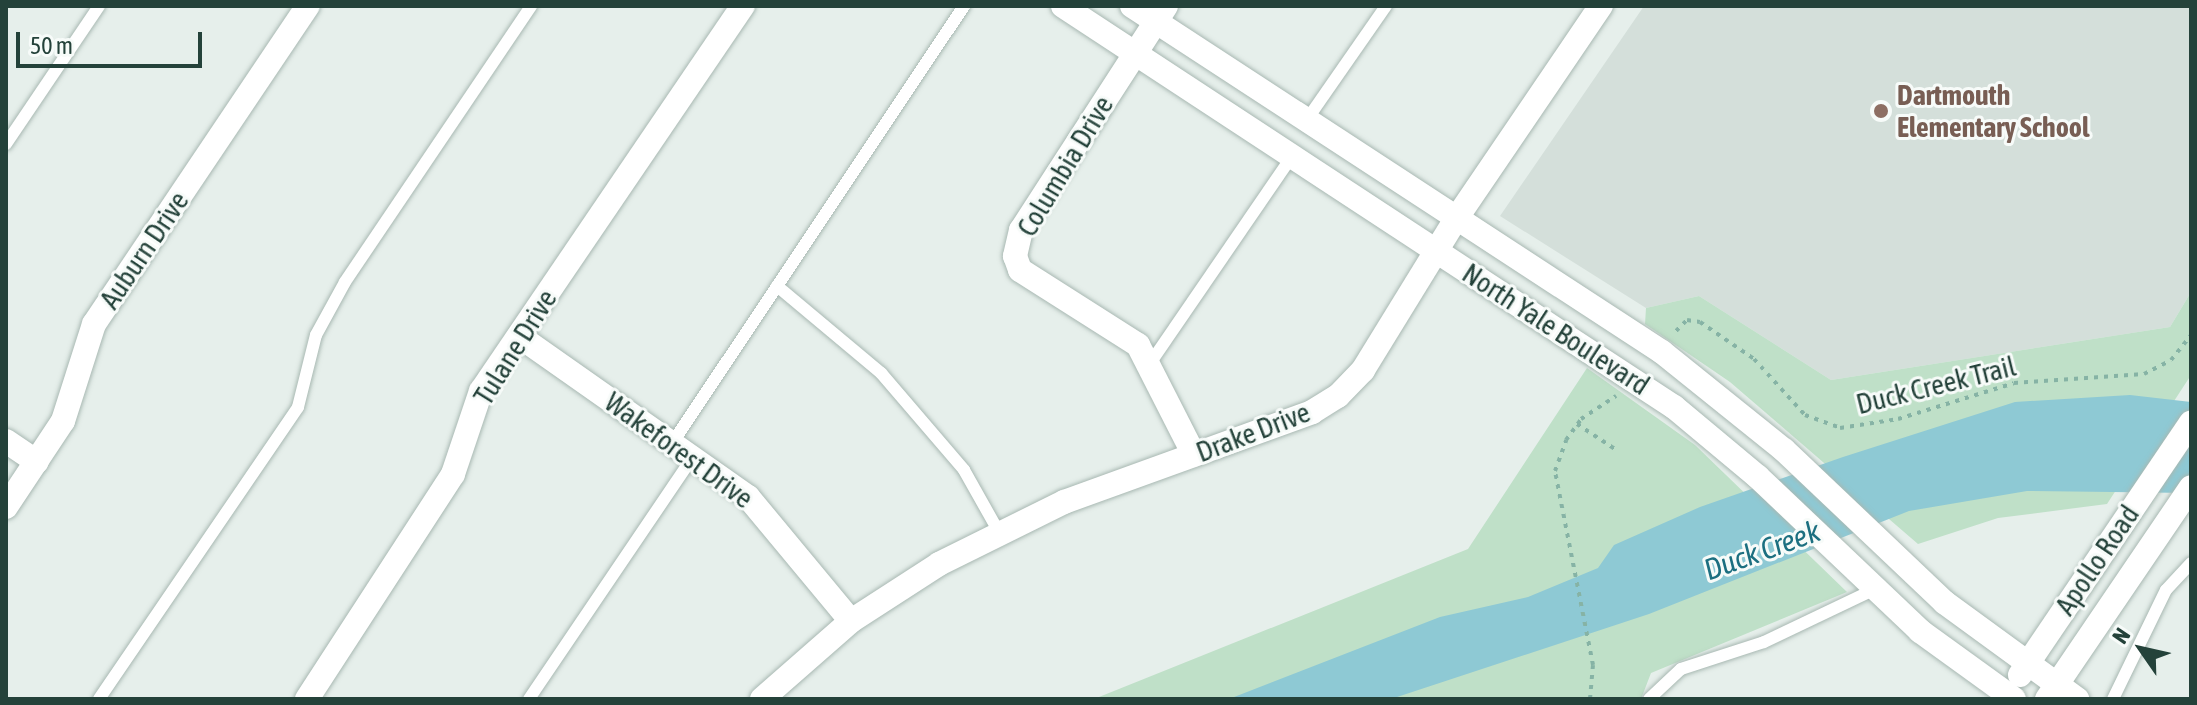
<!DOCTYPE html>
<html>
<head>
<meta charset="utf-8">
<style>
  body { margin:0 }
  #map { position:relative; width:2197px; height:705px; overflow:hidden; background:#e6efeb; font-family:"Asap Condensed",sans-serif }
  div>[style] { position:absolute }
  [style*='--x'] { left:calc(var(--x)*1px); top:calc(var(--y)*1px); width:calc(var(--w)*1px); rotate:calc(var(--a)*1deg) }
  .built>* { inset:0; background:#d4dfda }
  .green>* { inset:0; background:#bfe0c8 }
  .water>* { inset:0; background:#8ec9d4 }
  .path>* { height:4px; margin-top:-2px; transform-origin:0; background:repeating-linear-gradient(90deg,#86b3a5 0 4px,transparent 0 10px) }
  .roads { filter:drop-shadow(0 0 2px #a8b8b2) drop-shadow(0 0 2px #a8b8b2) }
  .lane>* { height:12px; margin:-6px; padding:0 6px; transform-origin:6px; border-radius:6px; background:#fff }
  .street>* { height:24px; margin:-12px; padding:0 12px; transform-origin:12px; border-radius:12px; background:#fff }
  .secondary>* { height:24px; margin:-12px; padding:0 12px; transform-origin:12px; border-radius:12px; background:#fff }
  .dots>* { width:22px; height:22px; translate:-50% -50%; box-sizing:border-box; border:4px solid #f7fbf9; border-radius:50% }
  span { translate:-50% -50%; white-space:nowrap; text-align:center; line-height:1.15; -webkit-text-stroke:6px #f7fbf9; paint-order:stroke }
  .education-label { font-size:28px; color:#785e54; font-weight:700 }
  .left { translate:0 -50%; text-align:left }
  .street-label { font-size:28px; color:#24423a }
  .water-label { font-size:30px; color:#1c6f80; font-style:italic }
  .frame { position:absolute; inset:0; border:8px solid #24423a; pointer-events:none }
  .north { position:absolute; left:2101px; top:609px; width:80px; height:80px; -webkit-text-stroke:6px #f7fbf9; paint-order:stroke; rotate:304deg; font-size:22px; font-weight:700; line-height:32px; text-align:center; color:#24423a }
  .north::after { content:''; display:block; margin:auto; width:28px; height:36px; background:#24423a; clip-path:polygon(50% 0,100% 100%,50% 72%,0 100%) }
  .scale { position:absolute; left:16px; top:32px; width:186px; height:36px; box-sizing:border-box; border:4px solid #24423a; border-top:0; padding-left:10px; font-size:24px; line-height:28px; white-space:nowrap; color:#24423a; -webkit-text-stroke:6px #f7fbf9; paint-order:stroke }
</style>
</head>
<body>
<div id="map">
  <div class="built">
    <i style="clip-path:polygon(1644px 6px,2191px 6px,2191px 292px,2170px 327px,1831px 380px,1699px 296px,1646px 308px,1500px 216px)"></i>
  </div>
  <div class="green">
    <i style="clip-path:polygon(2191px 292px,2191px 375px,2107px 504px,1998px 518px,1918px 544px,1730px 382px,1645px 324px,1646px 308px,1699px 296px,1831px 380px,2170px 327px)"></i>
    <i style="clip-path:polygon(1587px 368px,1695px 445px,1847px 592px,1651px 673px,1641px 699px,1094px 699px,1468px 549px)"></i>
  </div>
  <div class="water">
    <i style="clip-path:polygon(2130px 395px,2191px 402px,2191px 493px,2027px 491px,1909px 511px,1649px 614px,1391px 699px,1229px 699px,1440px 617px,1528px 597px,1598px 568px,1614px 545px,1700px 507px,1843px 457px,2015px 402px)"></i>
  </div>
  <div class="path">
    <i style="--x:1676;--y:331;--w:16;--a:-45"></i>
    <i style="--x:1687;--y:320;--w:13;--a:9"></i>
    <i style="--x:1700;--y:322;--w:65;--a:34.4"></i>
    <i style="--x:1754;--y:359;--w:76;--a:47.7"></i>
    <i style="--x:1805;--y:415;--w:37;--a:20"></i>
    <i style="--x:1840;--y:428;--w:59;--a:-8.8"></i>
    <i style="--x:1898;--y:419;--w:121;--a:-17.2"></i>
    <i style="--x:2014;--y:383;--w:130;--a:-4"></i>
    <i style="--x:2144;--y:374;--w:30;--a:-27"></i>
    <i style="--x:2171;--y:360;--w:32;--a:-51"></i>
    <i style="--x:1577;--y:424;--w:49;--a:33.4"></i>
    <i style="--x:1590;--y:699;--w:34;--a:-85"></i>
    <i style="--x:1593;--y:665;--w:198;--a:-101.1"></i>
    <i style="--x:1555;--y:471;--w:33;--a:-70"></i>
    <i style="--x:1566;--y:440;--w:26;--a:-54"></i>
    <i style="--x:1581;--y:419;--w:42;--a:-33.3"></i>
  </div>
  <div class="roads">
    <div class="lane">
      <i style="--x:1306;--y:121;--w:140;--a:-55.2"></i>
      <i style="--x:6;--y:144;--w:166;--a:-56"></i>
      <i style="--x:777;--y:286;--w:136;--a:39.9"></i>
      <i style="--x:881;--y:373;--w:128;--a:49.4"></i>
      <i style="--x:964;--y:470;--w:73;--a:60.6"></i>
      <i style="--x:1149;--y:365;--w:253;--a:-55.6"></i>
      <i style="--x:673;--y:442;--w:524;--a:-56.28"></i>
      <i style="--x:99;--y:699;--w:353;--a:-55.7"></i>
      <i style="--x:298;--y:407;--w:74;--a:-76"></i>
      <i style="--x:316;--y:335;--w:60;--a:-61.3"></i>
      <i style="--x:345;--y:282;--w:333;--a:-56"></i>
      <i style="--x:529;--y:699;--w:292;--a:-55.9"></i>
      <i style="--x:1649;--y:699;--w:44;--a:-43.2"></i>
      <i style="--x:1681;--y:669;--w:87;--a:-18"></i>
      <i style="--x:1764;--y:642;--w:121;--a:-25.5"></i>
      <i style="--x:2113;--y:699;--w:121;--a:-64.1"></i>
      <i style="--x:2166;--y:590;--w:37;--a:-47"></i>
    </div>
    <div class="street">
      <i style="--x:1166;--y:6;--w:267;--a:122.9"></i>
      <i style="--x:1021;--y:230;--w:27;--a:103"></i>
      <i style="--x:1015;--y:256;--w:15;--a:70"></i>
      <i style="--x:1020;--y:270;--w:140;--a:32.4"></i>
      <i style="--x:1138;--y:345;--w:123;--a:63"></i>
      <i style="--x:519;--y:336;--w:280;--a:35.1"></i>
      <i style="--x:748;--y:497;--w:161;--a:50.3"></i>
      <i style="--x:6;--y:441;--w:37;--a:34"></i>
      <i style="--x:6;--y:507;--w:103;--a:-56.5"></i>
      <i style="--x:63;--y:421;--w:102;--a:-72.3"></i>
      <i style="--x:94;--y:324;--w:383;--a:-56.1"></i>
      <i style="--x:307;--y:699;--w:268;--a:-57"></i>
      <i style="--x:453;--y:474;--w:88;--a:-71.4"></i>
      <i style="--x:481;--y:391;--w:466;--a:-55.8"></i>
      <i style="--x:762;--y:699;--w:118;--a:-41.2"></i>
      <i style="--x:851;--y:621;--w:105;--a:-32.9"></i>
      <i style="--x:939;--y:564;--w:140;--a:-26.4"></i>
      <i style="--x:1064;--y:502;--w:264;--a:-19.9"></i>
      <i style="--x:1312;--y:412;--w:31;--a:-32"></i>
      <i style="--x:1338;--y:396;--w:36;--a:-46"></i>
      <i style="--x:1363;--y:370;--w:177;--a:-58.4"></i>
      <i style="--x:1456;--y:219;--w:258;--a:-55.8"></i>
    </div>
    <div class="secondary">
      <i style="--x:1063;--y:6;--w:731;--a:33.28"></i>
      <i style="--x:1674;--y:407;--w:109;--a:39.8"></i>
      <i style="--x:1758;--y:477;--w:224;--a:43.5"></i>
      <i style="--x:1920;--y:631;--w:116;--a:35.9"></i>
      <i style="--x:1132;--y:6;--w:633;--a:33.14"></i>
      <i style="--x:1662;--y:352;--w:156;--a:38.8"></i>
      <i style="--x:1784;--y:450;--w:221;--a:43.5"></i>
      <i style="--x:1944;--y:602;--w:165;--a:36.1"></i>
      <i style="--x:2020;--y:675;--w:305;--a:-55.9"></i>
      <i style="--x:2047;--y:699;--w:256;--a:-55.8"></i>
    </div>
  </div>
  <div class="dots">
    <i style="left:1881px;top:111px;background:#8d6e63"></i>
  </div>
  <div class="education-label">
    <span class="left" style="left:1897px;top:111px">Dartmouth<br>Elementary School</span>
  </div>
  <div class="street-label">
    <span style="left:1065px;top:166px;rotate:-59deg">Columbia Drive</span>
    <span style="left:144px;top:250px;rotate:-56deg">Auburn Drive</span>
    <span style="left:1556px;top:329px;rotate:33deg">North Yale Boulevard</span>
    <span style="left:515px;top:347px;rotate:-58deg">Tulane Drive</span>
    <span style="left:1936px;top:385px;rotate:-14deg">Duck Creek Trail</span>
    <span style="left:1253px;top:432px;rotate:-21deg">Drake Drive</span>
    <span style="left:679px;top:450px;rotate:36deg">Wakeforest Drive</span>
    <span style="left:2097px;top:560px;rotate:-56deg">Apollo Road</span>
  </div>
  <div class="water-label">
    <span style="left:1762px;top:550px;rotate:-20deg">Duck Creek</span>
  </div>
  <div class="frame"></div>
  <div class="north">N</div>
  <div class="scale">50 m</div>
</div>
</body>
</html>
